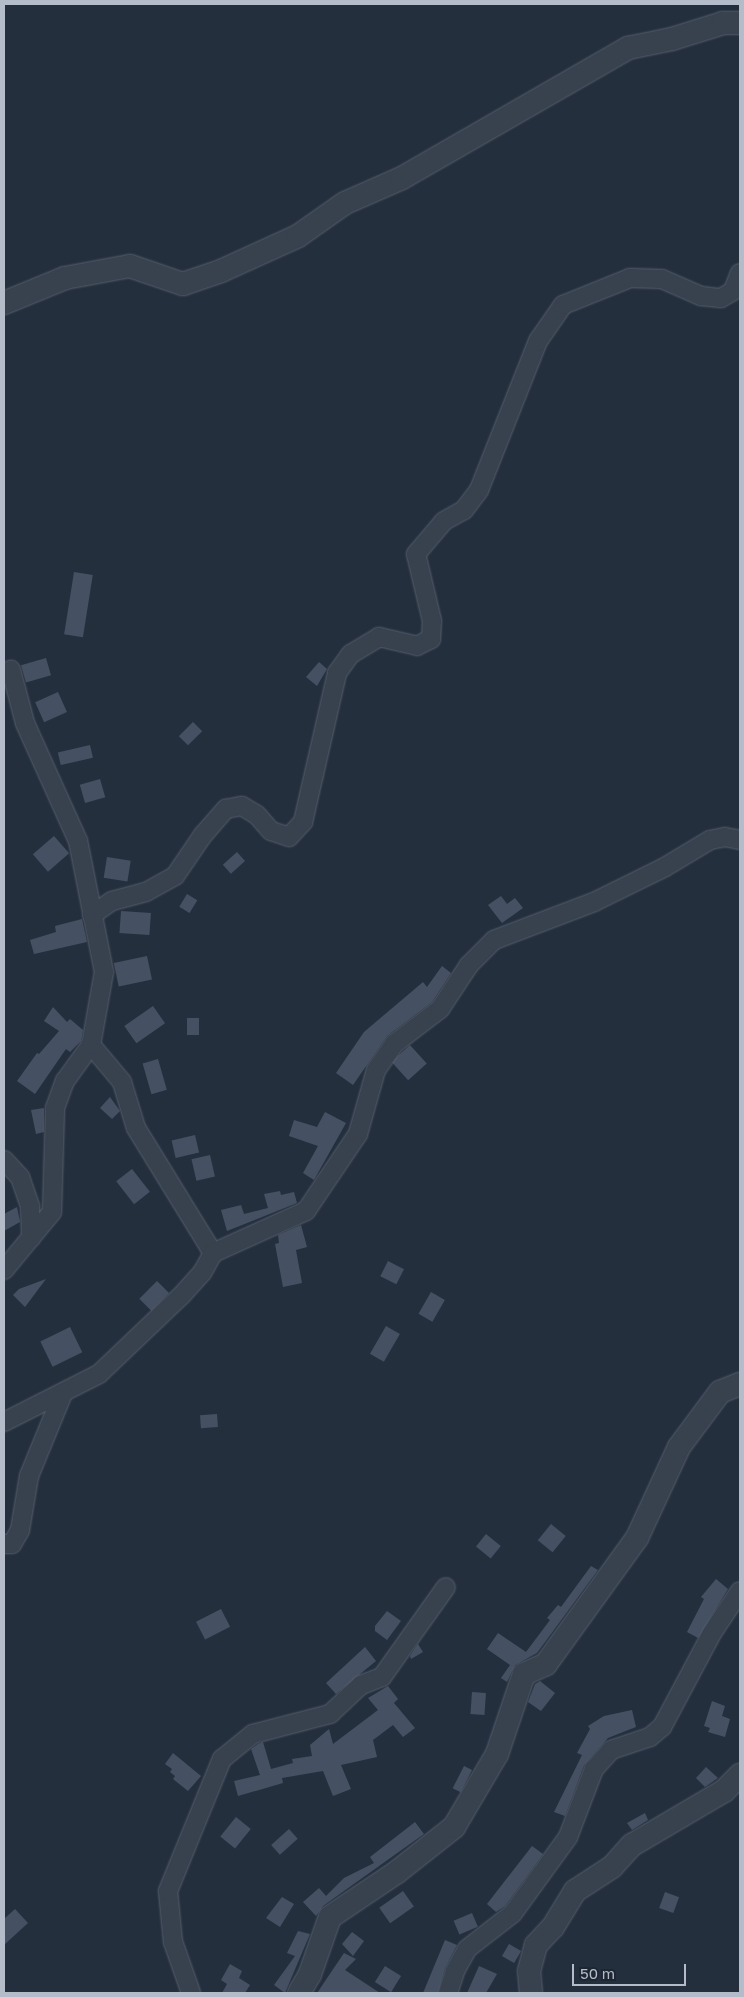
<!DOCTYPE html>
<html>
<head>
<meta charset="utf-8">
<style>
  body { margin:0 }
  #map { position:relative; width:744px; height:1997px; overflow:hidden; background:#242f3e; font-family:"Golos Text",sans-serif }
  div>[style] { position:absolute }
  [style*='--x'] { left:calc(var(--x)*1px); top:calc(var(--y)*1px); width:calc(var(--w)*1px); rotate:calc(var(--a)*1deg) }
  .building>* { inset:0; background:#455162; transform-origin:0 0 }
  .roads { filter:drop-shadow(0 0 1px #565f6c) drop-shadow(0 0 1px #565f6c) }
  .minor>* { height:18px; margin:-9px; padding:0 9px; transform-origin:9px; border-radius:9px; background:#38414e }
  .tertiary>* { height:22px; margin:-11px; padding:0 11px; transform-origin:11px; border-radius:11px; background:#38414e }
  span { translate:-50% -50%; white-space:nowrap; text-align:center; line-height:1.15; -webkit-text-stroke:4px #1d2633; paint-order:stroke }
  .frame { position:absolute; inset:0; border:5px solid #b4bcc9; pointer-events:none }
  .scale { position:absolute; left:572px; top:1964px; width:114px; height:22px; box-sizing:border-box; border:2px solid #b4bcc9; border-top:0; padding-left:6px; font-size:15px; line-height:18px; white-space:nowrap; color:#b4bcc9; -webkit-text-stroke:4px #1d2633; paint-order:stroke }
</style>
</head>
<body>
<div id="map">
  <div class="building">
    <i style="left:74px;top:572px;width:19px;height:63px;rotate:9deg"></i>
    <i style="left:46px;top:658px;width:18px;height:26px;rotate:74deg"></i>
    <i style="clip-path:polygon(319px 662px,327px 669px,317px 686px,306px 677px)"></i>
    <i style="left:58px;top:692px;width:22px;height:25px;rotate:66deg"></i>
    <i style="left:193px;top:722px;width:13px;height:20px;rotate:45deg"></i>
    <i style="left:90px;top:745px;width:13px;height:33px;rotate:77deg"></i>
    <i style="left:100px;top:779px;width:19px;height:21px;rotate:74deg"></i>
    <i style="left:54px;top:836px;width:23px;height:28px;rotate:49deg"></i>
    <i style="left:237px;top:852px;width:12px;height:19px;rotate:48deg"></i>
    <i style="left:107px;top:857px;width:24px;height:21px;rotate:9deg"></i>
    <i style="left:187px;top:894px;width:12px;height:15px;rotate:31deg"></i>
    <i style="clip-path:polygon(501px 896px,507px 904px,515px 898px,523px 908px,502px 923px,488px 905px)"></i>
    <i style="left:121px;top:911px;width:30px;height:22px;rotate:4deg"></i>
    <i style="clip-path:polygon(82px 919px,87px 942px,34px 954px,30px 940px,56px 932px,55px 926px)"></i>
    <i style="left:147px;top:956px;width:24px;height:34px;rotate:78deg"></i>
    <i style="clip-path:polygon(442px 966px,451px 973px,432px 1002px,387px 1036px,353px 1085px,336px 1073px,364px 1032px,423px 982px,427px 987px)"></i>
    <i style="left:153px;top:1006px;width:21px;height:35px;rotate:55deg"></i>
    <i style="clip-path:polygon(53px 1007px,67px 1022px,70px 1019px,83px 1030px,81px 1041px,70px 1052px,66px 1049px,35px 1094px,17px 1081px,37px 1053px,39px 1054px,59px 1031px,44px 1021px)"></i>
    <i style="left:187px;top:1018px;width:12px;height:17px"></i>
    <i style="left:410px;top:1045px;width:25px;height:25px;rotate:48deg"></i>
    <i style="left:158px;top:1059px;width:32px;height:16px;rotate:74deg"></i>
    <i style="clip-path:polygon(110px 1097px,120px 1111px,112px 1119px,100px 1108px)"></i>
    <i style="clip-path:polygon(44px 1108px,44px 1132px,36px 1134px,31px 1110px)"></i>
    <i style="clip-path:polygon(325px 1112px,346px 1123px,314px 1180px,303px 1173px,318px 1146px,289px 1136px,294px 1120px,317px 1127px)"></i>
    <i style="left:195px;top:1135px;width:18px;height:24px;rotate:77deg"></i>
    <i style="left:210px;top:1155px;width:22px;height:19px;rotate:77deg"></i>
    <i style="left:132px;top:1169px;width:29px;height:20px;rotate:52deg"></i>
    <i style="clip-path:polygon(280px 1191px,281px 1195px,294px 1192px,297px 1203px,227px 1231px,221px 1210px,241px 1205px,244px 1214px,268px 1208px,264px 1194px)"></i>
    <i style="clip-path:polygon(17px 1207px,20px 1222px,4px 1231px,4px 1214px)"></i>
    <i style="clip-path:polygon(301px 1225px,307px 1247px,296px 1250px,302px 1283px,283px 1287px,275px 1244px,279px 1243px,278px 1235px)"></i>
    <i style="left:388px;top:1261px;width:18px;height:17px;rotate:27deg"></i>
    <i style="clip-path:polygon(46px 1279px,25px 1307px,13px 1295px,19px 1289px)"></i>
    <i style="left:157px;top:1281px;width:17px;height:25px;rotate:45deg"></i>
    <i style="left:431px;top:1292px;width:16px;height:25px;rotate:30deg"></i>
    <i style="left:386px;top:1326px;width:16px;height:32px;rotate:30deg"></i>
    <i style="left:70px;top:1327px;width:28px;height:33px;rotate:64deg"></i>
    <i style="left:217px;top:1414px;width:13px;height:17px;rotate:86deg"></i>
    <i style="left:551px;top:1524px;width:19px;height:21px;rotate:39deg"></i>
    <i style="left:486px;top:1534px;width:19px;height:16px;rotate:39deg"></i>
    <i style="clip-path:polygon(591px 1566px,598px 1570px,537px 1653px,515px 1665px,507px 1682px,501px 1678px,510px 1665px,487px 1649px,498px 1633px,526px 1652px,550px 1620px,547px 1618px,558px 1605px,561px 1607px)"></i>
    <i style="clip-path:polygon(716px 1579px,728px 1589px,698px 1638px,687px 1632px,704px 1599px,701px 1597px)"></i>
    <i style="left:221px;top:1609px;width:20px;height:28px;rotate:63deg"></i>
    <i style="clip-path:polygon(387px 1611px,401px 1621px,387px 1640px,375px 1631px,375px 1626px)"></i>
    <i style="clip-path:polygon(418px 1644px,423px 1652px,411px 1659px,410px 1656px)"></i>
    <i style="clip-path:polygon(365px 1647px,376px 1661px,336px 1694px,326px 1683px)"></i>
    <i style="clip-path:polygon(540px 1681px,555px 1693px,541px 1711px,528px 1702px,535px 1684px)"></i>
    <i style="clip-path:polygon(388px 1686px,398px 1699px,394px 1703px,415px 1728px,403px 1737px,393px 1725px,373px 1740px,377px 1757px,341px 1765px,351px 1789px,333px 1796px,323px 1771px,282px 1778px,283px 1783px,238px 1796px,234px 1781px,260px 1775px,251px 1749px,258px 1744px,263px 1742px,271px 1769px,293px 1763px,292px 1759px,312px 1756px,310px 1745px,329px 1729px,333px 1744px,378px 1710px,368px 1698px)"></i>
    <i style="left:472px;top:1692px;width:14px;height:22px;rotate:4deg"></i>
    <i style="clip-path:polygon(712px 1701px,725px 1706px,722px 1716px,730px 1719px,725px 1737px,708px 1732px,710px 1728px,704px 1726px)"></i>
    <i style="clip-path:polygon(632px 1710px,636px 1727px,608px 1738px,584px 1765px,565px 1816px,554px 1812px,582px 1755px,577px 1753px,590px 1729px,588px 1726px,604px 1716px)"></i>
    <i style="clip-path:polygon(173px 1753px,201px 1776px,188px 1791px,173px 1779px,175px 1776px,170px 1772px,172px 1769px,165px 1764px)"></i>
    <i style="left:464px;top:1766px;width:9px;height:25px;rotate:27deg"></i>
    <i style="clip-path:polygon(706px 1767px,718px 1778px,705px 1787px,696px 1778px)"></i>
    <i style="clip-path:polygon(645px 1813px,648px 1820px,632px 1830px,627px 1823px)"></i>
    <i style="left:236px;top:1817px;width:19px;height:25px;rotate:39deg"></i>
    <i style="clip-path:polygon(415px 1822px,424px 1834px,323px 1906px,316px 1916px,303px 1902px,319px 1888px,326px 1896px,344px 1878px,374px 1863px,370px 1857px)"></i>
    <i style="left:289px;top:1829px;width:13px;height:24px;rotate:48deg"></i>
    <i style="clip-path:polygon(532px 1846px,543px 1854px,505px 1906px,496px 1912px,487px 1904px)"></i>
    <i style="left:403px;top:1891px;width:19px;height:29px;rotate:55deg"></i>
    <i style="left:665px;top:1892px;width:15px;height:17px;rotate:20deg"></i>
    <i style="clip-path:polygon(282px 1897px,294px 1904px,280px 1927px,266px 1918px)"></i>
    <i style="clip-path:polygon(15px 1909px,28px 1923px,4px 1945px,4px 1919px)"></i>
    <i style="left:472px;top:1913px;width:15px;height:20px;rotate:67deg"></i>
    <i style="clip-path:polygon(298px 1931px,310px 1934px,285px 1993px,274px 1985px,295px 1956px,287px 1953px)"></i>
    <i style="clip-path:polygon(352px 1932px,364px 1941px,353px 1956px,342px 1944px)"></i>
    <i style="clip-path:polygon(445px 1940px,457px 1945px,445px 1968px,438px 1993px,423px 1993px)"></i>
    <i style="left:509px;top:1944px;width:14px;height:14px;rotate:30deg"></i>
    <i style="clip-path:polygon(344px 1953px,356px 1959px,345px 1970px,380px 1993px,317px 1993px)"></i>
    <i style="clip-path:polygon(230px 1964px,242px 1971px,239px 1978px,250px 1985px,245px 1993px,222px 1993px,227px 1984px,221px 1980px)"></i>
    <i style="left:385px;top:1966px;width:19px;height:19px;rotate:32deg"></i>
    <i style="clip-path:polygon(479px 1966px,497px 1974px,486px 1993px,467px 1993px)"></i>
  </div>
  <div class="roads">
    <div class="minor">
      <i style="--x:92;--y:915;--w:24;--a:-35"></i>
      <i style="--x:112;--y:901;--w:35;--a:-15"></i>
      <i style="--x:146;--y:892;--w:33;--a:-29"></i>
      <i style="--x:175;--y:876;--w:50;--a:-55.7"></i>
      <i style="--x:203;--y:835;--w:35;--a:-49"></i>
      <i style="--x:226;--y:809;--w:16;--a:-11"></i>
      <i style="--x:242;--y:806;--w:17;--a:31"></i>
      <i style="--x:257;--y:815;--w:21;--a:49"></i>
      <i style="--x:271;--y:831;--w:19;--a:18"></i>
      <i style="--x:289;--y:837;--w:21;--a:-47"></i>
      <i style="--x:303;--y:822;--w:153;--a:-77.1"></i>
      <i style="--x:337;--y:673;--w:24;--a:-54"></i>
      <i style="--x:351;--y:654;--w:33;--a:-31"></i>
      <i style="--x:379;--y:637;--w:39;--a:13"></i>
      <i style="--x:417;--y:646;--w:16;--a:-27"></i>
      <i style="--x:431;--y:639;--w:18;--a:-87"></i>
      <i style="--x:432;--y:621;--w:69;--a:-103.4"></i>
      <i style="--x:416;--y:554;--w:43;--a:-49.7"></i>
      <i style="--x:444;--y:521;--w:23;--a:-29"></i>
      <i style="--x:464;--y:510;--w:25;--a:-53"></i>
      <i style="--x:479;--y:490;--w:160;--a:-68.4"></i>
      <i style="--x:538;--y:341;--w:44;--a:-55.2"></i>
      <i style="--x:563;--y:305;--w:72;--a:-21.9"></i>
      <i style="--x:630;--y:278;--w:32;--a:2"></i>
      <i style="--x:662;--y:279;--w:43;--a:23.6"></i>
      <i style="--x:701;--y:296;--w:20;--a:6"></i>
      <i style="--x:721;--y:298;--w:14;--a:-30"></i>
      <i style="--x:733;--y:291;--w:19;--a:-69"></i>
      <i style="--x:91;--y:1045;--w:48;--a:50"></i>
      <i style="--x:122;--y:1082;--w:48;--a:73.1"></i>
      <i style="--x:136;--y:1128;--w:147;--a:58.4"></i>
      <i style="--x:4;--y:1160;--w:23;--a:47"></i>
      <i style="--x:20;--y:1177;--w:31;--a:71"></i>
      <i style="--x:30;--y:1206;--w:32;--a:88"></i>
      <i style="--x:4;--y:1270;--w:75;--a:-50.4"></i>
      <i style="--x:52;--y:1212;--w:104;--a:-88.3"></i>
      <i style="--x:55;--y:1108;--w:29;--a:-70"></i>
      <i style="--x:65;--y:1081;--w:44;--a:-54.2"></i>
      <i style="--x:91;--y:1045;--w:74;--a:-79.9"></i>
      <i style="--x:104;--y:972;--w:134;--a:-101.2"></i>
      <i style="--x:78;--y:841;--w:129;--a:-114.2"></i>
      <i style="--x:25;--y:723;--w:55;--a:-104.8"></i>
      <i style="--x:4;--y:1422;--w:106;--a:-26.8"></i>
      <i style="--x:99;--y:1374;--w:113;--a:-43.6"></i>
      <i style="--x:181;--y:1296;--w:31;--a:-48"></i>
      <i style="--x:202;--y:1273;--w:23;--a:-61"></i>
      <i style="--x:213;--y:1253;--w:102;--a:-24.3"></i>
      <i style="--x:306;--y:1211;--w:93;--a:-56"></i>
      <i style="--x:358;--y:1134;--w:66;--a:-74.3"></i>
      <i style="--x:376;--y:1070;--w:32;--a:-55"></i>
      <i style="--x:394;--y:1044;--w:58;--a:-37.3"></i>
      <i style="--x:440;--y:1009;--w:53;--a:-56.6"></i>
      <i style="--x:469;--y:965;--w:35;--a:-45"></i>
      <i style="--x:494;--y:940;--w:107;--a:-20.8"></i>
      <i style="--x:594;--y:902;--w:79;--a:-26.2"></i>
      <i style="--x:665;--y:867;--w:52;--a:-31"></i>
      <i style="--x:710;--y:840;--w:15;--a:-11"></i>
      <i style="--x:725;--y:837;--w:15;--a:11"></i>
      <i style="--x:4;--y:1544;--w:8;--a:0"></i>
      <i style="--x:12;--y:1544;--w:16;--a:-60"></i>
      <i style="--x:20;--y:1530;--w:55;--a:-80.5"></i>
      <i style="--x:29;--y:1476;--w:90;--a:-67.7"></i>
      <i style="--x:191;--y:1993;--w:54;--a:-109.4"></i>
      <i style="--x:173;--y:1942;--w:51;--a:-95.6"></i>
      <i style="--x:168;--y:1891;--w:143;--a:-67.8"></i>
      <i style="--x:222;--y:1759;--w:40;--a:-39"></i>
      <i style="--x:253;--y:1734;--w:80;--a:-14.6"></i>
      <i style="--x:330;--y:1714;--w:42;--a:-43.1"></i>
      <i style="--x:361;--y:1685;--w:22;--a:-21"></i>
      <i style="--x:382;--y:1677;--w:110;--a:-54.6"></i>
      <i style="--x:448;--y:1993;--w:23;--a:-72"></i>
      <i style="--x:455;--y:1971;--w:25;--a:-61"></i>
      <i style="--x:467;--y:1949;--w:58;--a:-38"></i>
      <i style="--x:513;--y:1913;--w:94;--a:-54.1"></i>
      <i style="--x:568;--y:1837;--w:73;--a:-69.1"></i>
      <i style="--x:594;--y:1769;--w:25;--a:-48"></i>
      <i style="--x:611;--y:1750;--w:41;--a:-18.4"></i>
      <i style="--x:650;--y:1737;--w:16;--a:-40"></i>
      <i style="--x:662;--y:1727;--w:106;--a:-62"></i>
      <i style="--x:712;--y:1633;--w:50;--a:-56.3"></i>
    </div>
    <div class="tertiary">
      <i style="--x:4;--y:303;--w:66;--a:-22.3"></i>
      <i style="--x:65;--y:278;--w:66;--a:-10.5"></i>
      <i style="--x:130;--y:266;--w:56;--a:18.8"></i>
      <i style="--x:183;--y:284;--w:40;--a:-18.9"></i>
      <i style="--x:221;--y:271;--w:85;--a:-24.4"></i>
      <i style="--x:298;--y:236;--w:57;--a:-35.1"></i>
      <i style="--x:345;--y:203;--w:62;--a:-23.7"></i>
      <i style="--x:402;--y:178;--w:261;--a:-29.9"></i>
      <i style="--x:628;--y:48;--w:45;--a:-11.6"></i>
      <i style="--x:672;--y:39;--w:53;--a:-17.4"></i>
      <i style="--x:723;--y:23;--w:17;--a:0"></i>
      <i style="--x:299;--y:1993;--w:22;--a:-60"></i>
      <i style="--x:310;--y:1974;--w:60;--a:-70.7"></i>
      <i style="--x:330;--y:1917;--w:81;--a:-33.9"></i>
      <i style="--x:397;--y:1872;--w:73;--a:-38.3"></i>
      <i style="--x:454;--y:1827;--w:85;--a:-59.5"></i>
      <i style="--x:497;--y:1754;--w:84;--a:-71.4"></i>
      <i style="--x:524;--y:1674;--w:24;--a:-24"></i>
      <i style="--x:546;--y:1664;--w:155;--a:-54.2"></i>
      <i style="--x:637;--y:1538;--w:100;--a:-65.2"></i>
      <i style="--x:679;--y:1447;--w:69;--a:-53.3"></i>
      <i style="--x:720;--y:1392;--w:22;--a:-22"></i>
      <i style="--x:531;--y:1993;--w:22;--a:-95"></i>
      <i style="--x:529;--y:1971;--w:27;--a:-75"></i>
      <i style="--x:536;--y:1945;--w:25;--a:-47"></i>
      <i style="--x:553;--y:1927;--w:42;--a:-58.6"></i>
      <i style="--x:575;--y:1891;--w:44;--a:-33"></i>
      <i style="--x:612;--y:1867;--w:30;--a:-48"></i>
      <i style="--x:632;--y:1845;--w:107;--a:-30.4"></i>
      <i style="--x:724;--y:1791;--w:23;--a:-45"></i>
    </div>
  </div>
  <div class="frame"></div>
  <div class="scale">50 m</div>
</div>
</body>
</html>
